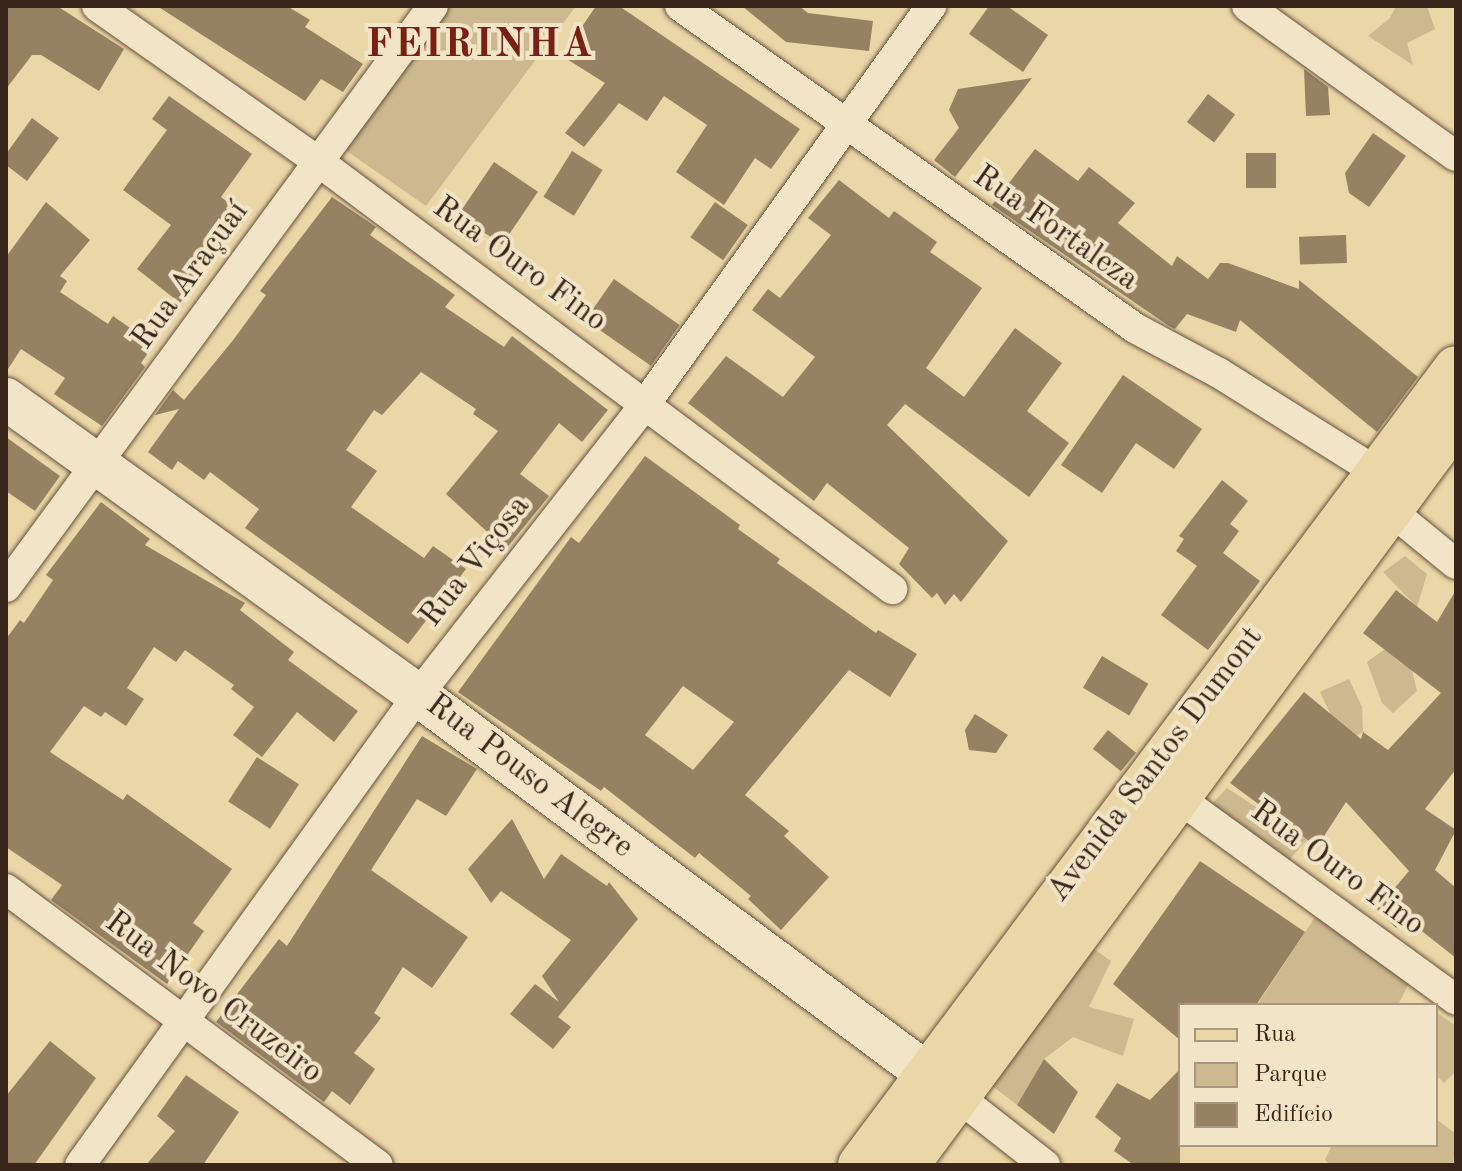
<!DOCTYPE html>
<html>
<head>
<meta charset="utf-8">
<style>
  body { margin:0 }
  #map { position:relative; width:1462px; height:1171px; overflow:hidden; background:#ebd6a7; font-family:"Old Standard TT",serif }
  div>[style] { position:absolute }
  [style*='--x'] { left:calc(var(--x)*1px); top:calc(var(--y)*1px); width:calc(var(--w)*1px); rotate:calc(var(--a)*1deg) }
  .green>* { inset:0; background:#cdb88f }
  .building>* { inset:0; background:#968163; transform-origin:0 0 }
  .roads { filter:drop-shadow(0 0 2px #66513d) drop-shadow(0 0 2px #66513d) }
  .minor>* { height:30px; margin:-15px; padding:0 15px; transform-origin:15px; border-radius:15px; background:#f2e4c6 }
  .secondary>* { height:42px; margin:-21px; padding:0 21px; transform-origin:21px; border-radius:21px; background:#f2e4c6 }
  .primary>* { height:44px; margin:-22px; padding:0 22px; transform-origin:22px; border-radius:22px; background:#ebd6a7 }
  span { translate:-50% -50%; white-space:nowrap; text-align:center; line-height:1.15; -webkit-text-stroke:8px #f2e4c6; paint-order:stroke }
  .street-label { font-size:32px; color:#39251a }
  .district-label { font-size:40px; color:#7a1f14; font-weight:700; letter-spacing:2px }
  .frame { position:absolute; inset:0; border:8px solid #39251a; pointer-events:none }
  .legend { position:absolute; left:1178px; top:1003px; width:260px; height:144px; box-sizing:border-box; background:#f2e4c6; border:2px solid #a89881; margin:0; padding:10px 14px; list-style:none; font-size:24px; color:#39251a }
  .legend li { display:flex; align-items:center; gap:16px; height:40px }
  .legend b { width:40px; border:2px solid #a89881 }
</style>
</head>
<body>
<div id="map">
  <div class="green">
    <i style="clip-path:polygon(446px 6px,576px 6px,426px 206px,341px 147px)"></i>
    <i style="clip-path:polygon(1396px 6px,1427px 6px,1435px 29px,1407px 43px,1413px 65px,1368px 36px,1390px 18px)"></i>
    <i style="clip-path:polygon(1405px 556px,1427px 574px,1417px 607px,1383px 572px)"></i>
    <i style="clip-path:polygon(1385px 649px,1412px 670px,1417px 691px,1393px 713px,1382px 703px,1367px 662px)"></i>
    <i style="clip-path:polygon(1349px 679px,1362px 707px,1363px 732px,1344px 742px,1320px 692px)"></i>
    <i style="clip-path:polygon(1227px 788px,1307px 840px,1279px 871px,1209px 807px)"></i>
    <i style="clip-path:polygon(1319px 911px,1411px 979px,1398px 1005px,1257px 1005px)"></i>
    <i style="clip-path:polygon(1087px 944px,1111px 961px,1089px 1007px,1134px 1019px,1123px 1056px,1073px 1037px,1044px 1059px,1017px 1105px,990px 1084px)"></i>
    <i style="clip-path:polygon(1436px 1012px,1456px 1026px,1456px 1071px,1444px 1083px,1436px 1075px)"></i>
    <i style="clip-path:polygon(1436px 1119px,1456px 1134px,1453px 1165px,1330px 1165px,1325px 1160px,1332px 1145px,1436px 1145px)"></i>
  </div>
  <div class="building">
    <i style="clip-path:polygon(6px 6px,57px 6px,124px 49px,99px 91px,41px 55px,32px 55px,6px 89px)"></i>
    <i style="clip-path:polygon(157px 6px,287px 6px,310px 20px,305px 27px,363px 64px,343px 92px,321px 79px,305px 101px)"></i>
    <i style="clip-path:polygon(596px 6px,619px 6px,800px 129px,771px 169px,755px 158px,724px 205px,676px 172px,707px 125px,664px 96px,647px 121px,619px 103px,584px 147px,565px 133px,605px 83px,562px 56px)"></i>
    <i style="clip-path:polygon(742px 6px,799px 6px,808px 13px,873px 21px,869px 51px,786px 42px)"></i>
    <i style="clip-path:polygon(989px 6px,1007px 6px,1048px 35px,1023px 72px,969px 34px)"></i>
    <i style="clip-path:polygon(1304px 69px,1328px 87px,1330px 115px,1306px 116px)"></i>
    <i style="clip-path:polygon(1032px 78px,955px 177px,934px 160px,959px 128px,949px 110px,958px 89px)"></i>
    <i style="left:1208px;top:94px;width:34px;height:35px;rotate:37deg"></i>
    <i style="clip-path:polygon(169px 96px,252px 154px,221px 197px,234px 207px,192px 265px,203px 273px,180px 303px,137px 269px,171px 225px,123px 190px,167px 130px,152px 119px)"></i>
    <i style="clip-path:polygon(32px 118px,59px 138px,27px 181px,6px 165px,6px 154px)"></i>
    <i style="clip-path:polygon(1373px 133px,1406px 156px,1369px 207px,1349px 193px,1345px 173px)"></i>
    <i style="clip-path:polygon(1035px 149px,1078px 181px,1089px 167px,1135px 203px,1118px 223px,1172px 266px,1177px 256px,1208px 279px,1220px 263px,1228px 263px,1299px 289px,1299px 280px,1418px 377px,1377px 432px,1240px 320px,1236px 332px,1187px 314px,1175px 329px,1169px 326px,992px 205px)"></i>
    <i style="left:572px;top:151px;width:36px;height:54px;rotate:32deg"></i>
    <i style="left:1246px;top:153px;width:30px;height:35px"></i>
    <i style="left:494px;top:162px;width:53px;height:64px;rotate:34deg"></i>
    <i style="clip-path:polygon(839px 180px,889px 218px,894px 211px,937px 242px,930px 252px,982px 288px,926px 368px,964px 397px,1015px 328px,1062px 363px,1027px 411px,1069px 443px,1029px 497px,905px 404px,887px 425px,1008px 541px,961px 602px,954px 594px,945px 605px,937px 593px,932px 598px,899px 564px,909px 548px,827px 483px,814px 501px,688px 403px,726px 356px,783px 397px,815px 357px,752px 310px,768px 289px,780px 298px,831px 235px,808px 218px)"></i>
    <i style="clip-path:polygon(332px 197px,376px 227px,370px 235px,455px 295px,445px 307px,504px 347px,512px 336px,608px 410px,582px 442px,559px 423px,520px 474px,549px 496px,506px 549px,446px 494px,498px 431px,473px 414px,476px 409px,421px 372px,382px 415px,374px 410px,346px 450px,377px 471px,351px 507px,424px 558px,433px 546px,466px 569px,408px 644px,245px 528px,259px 509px,210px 472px,204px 480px,178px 461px,172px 470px,148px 452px,179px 409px,155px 415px,173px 390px,184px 400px,234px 339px,266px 295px,260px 291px)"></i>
    <i style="clip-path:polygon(46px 202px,90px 240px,60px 276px,67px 281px,60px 292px,108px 324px,113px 316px,154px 345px,141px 363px,145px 367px,102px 426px,54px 394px,65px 378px,21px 349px,6px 372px,6px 257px)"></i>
    <i style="left:715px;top:202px;width:40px;height:43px;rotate:35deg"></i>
    <i style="left:1346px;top:235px;width:28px;height:47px;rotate:88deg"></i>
    <i style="left:614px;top:279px;width:80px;height:50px;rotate:35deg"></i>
    <i style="clip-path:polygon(1123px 375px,1202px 429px,1174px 469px,1136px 443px,1102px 493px,1061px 465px)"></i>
    <i style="clip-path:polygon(6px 437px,60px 476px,35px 511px,6px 491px)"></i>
    <i style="clip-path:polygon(evenodd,645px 456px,740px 525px,738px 529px,780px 559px,777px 563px,876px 633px,878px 630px,917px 654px,890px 697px,849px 670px,745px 795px,789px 831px,784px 836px,829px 877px,781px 930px,748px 899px,751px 896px,699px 853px,695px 858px,604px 787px,601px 791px,458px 692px,571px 537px,579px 543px,645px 456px,683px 686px,734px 722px,693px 770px,645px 735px,683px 686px)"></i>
    <i style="clip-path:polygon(1222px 480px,1248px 501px,1230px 524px,1239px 531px,1223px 553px,1260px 581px,1208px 650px,1161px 615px,1197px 566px,1176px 551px,1184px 539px,1179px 536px)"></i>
    <i style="clip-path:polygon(101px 502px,150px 539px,145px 545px,245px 603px,240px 610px,294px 652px,288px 660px,358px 711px,334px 742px,297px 712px,262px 757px,233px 735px,254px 707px,231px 689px,234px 685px,185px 650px,176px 662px,154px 647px,127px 688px,144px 699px,126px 726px,105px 712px,101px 717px,84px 706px,50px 752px,123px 800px,127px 794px,232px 869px,193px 923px,204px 931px,167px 984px,51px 900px,62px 885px,6px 847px,6px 639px,20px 620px,24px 623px,53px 580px,46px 575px)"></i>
    <i style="clip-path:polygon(1396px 590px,1437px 622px,1456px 590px,1456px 769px,1425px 809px,1456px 830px,1435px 870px,1456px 888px,1456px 958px,1404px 917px,1396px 928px,1377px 909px,1409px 871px,1346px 802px,1317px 847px,1230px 783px,1304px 692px,1361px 739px,1363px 732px,1388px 750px,1441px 693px,1363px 633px)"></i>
    <i style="left:1102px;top:656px;width:54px;height:37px;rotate:31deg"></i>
    <i style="clip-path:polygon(975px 714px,1008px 735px,996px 753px,969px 750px,965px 730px)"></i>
    <i style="left:1108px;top:730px;width:36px;height:24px;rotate:39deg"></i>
    <i style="clip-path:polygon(422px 736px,477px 769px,446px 816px,417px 799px,371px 870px,468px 937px,432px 988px,403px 967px,374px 1013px,381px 1018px,354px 1053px,375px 1069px,350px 1105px,332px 1091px,324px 1102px,216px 1022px,279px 939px,287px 946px)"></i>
    <i style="left:257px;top:757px;width:50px;height:53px;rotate:33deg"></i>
    <i style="clip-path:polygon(512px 819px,544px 879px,561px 854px,607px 886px,609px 882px,638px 919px,558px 1017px,571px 1027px,553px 1049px,510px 1014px,535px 984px,559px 1002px,542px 976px,571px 940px,501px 891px,491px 903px,468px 869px)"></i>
    <i style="clip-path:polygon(1200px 861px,1305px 932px,1256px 1005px,1180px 1005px,1180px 1040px,1113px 984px)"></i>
    <i style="clip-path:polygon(50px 1041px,96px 1078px,34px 1165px,6px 1165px,6px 1096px)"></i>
    <i style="clip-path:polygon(1044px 1059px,1078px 1092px,1054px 1134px,1017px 1105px)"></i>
    <i style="clip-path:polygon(1180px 1069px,1180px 1165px,1134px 1165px,1114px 1151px,1121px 1138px,1095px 1117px,1117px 1083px,1150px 1100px)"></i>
    <i style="clip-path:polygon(186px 1075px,239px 1112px,203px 1165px,146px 1165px,175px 1131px,157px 1116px)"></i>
  </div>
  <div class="roads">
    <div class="minor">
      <i style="--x:97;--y:6;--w:271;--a:35.1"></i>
      <i style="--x:319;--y:162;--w:715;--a:36.69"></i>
      <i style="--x:680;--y:6;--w:557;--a:35.29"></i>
      <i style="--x:1135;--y:328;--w:95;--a:28.2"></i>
      <i style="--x:1219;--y:373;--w:205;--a:32.1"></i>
      <i style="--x:1247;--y:6;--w:257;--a:35.7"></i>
      <i style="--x:1390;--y:510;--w:85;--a:39.3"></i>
      <i style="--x:6;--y:587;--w:721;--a:-53.69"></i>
      <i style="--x:1177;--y:797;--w:345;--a:36"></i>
      <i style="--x:6;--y:889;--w:463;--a:36.6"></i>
      <i style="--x:957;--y:1096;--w:112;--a:38.1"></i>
      <i style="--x:80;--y:1165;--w:579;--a:-54.28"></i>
      <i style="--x:418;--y:695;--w:370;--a:-52"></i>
      <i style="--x:646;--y:403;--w:489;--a:-54.3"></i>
    </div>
    <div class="secondary">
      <i style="--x:6;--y:399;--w:507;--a:35.7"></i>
      <i style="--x:418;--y:695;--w:672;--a:36.65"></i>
    </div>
    <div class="primary">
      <i style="--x:860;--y:1165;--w:995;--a:-53.21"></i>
      <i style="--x:907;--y:1165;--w:925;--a:-53.58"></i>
    </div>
  </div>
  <div class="street-label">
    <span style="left:1055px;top:229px;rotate:35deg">Rua Fortaleza</span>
    <span style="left:519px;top:265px;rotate:36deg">Rua Ouro Fino</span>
    <span style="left:191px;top:276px;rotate:-54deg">Rua Araçuaí</span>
    <span style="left:476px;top:562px;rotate:-52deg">Rua Viçosa</span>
    <span style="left:1156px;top:765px;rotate:-53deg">Avenida Santos Dumont</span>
    <span style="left:529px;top:777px;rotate:37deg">Rua Pouso Alegre</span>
    <span style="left:1337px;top:869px;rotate:36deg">Rua Ouro Fino</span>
    <span style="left:213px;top:998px;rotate:37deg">Rua Novo Cruzeiro</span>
  </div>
  <div class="district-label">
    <span style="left:480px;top:46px">FEIRINHA</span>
  </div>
  <div class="frame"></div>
  <ul class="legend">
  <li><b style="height:10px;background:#ebd6a7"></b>Rua</li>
  <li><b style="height:22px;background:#cdb88f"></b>Parque</li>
  <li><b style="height:22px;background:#968163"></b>Edifício</li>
  </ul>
</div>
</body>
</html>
